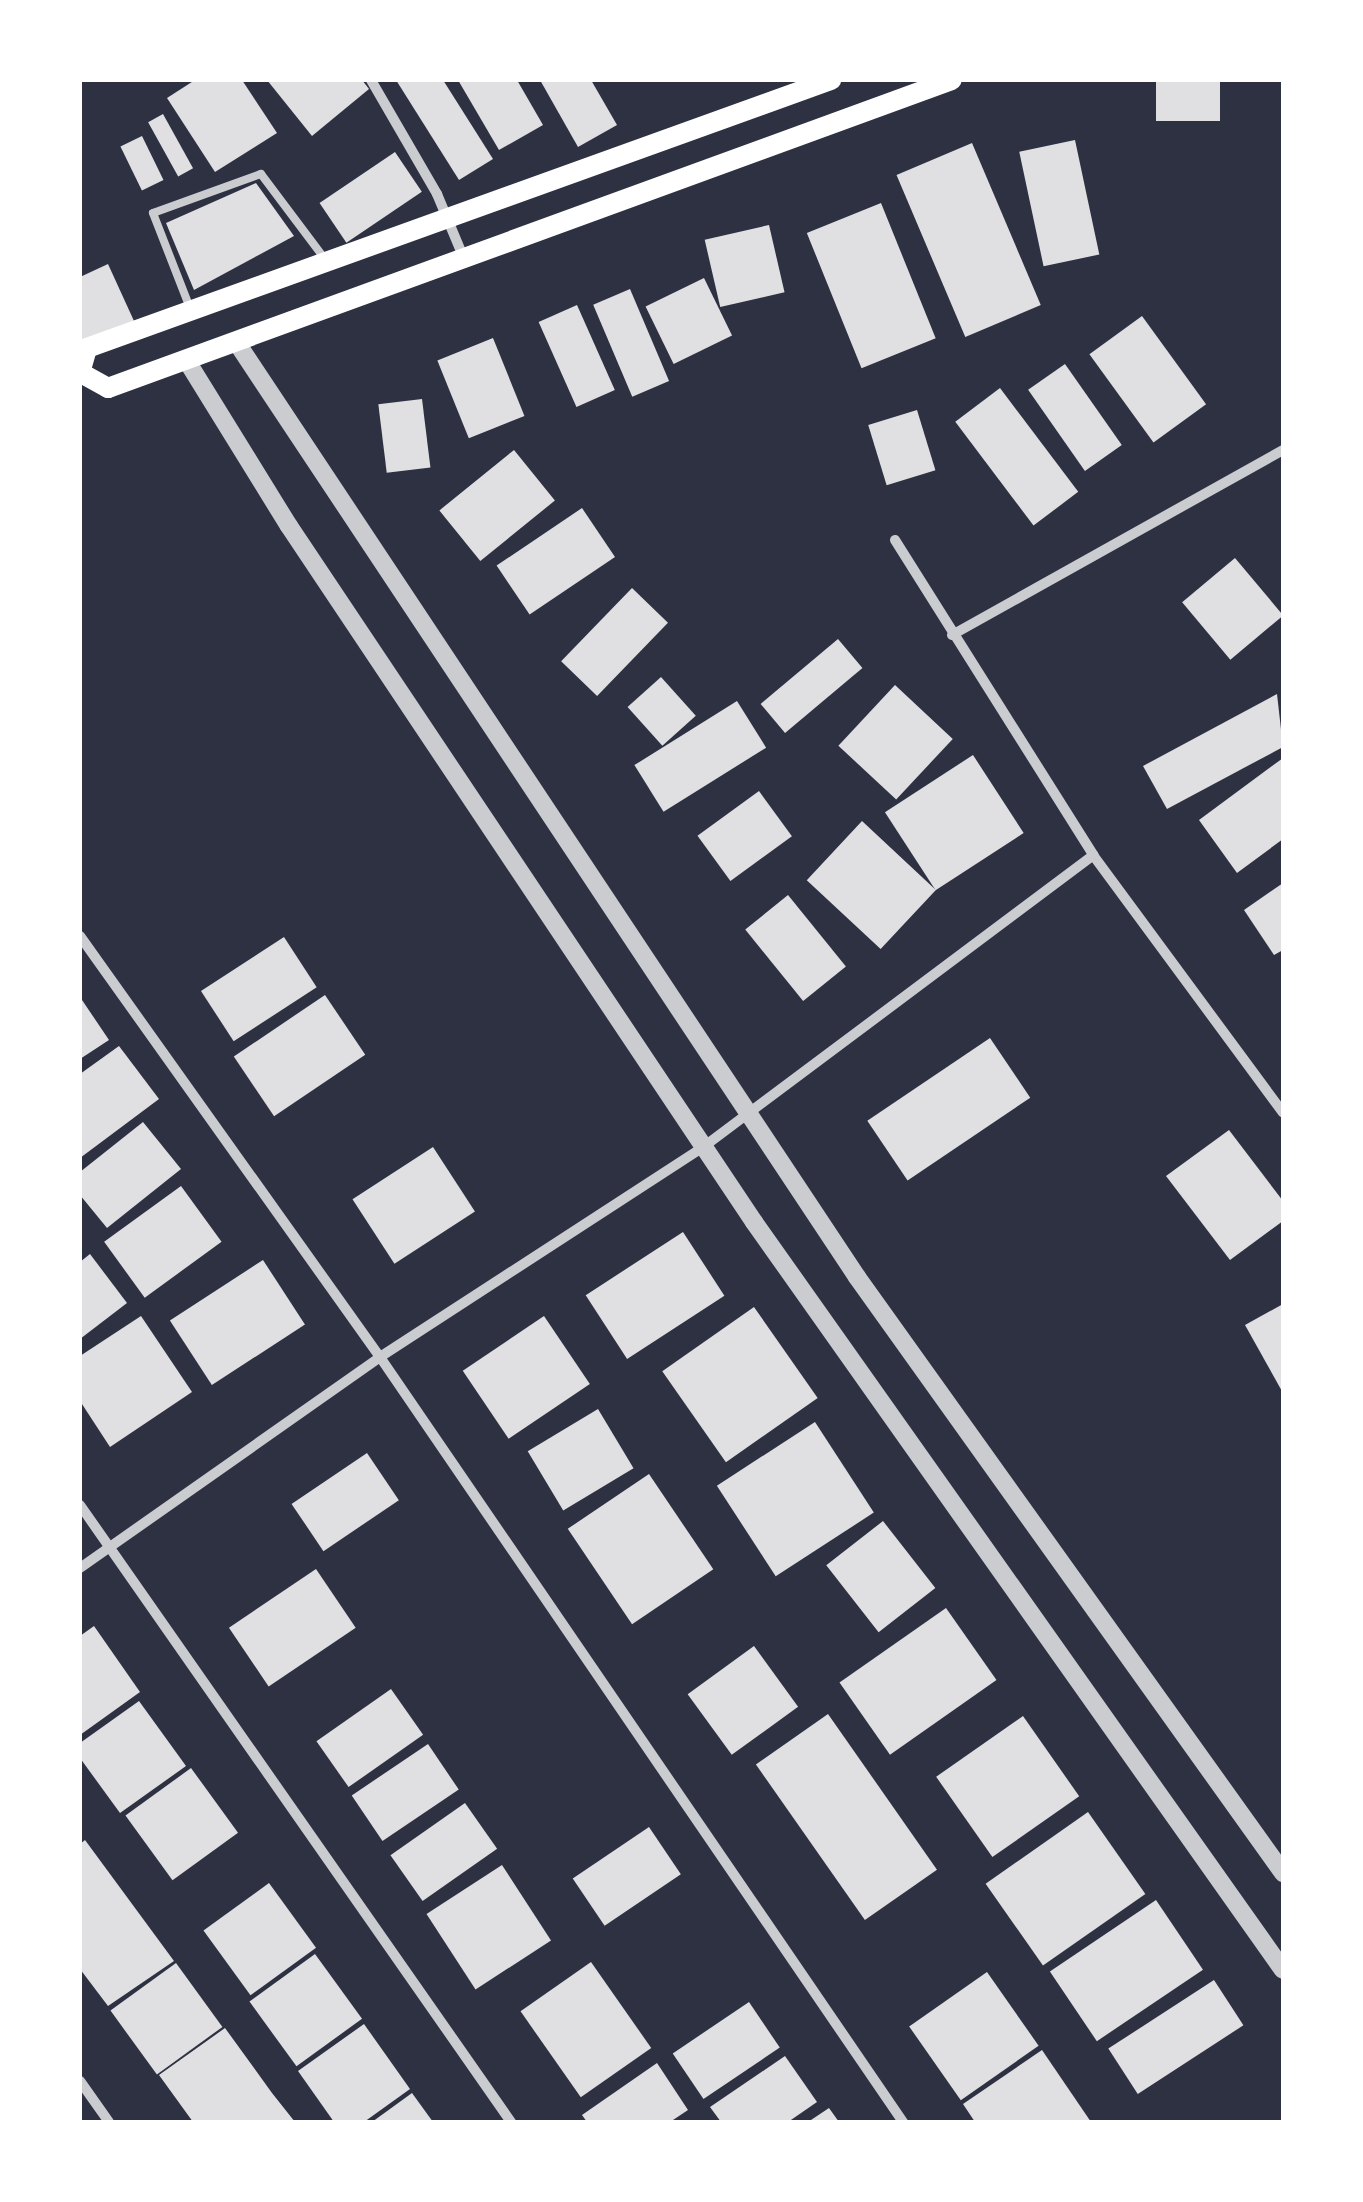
<!DOCTYPE html>
<html>
<head>
<meta charset="utf-8">
<style>
  body { margin:0 }
  #map { position:relative; width:1363px; height:2202px; overflow:hidden; background:#2d3142; font-family:"Crimson Pro",serif }
  div>[style] { position:absolute }
  [style*='--x'] { left:calc(var(--x)*1px); top:calc(var(--y)*1px); width:calc(var(--w)*1px); rotate:calc(var(--a)*1deg) }
  .building>* { inset:0; background:#e0e0e3; transform-origin:0 0 }
  .service>* { height:8px; margin:-4px; padding:0 4px; transform-origin:4px; border-radius:4px; background:#caccd0 }
  .minor>* { height:10px; margin:-5px; padding:0 5px; transform-origin:5px; border-radius:5px; background:#caccd0 }
  .tertiary>* { height:18px; margin:-9px; padding:0 9px; transform-origin:9px; border-radius:9px; background:#caccd0 }
  .secondary>* { height:20px; margin:-10px; padding:0 10px; transform-origin:10px; border-radius:10px; background:#fff }
  span { translate:-50% -50%; white-space:nowrap; text-align:center; line-height:1.15; -webkit-text-stroke:10px #fff; paint-order:stroke }
  .frame { position:absolute; inset:0; border:82px solid #fff; pointer-events:none }
</style>
</head>
<body>
<div id="map">
  <div class="building">
    <i style="clip-path:polygon(195px 80px,242px 80px,277px 133px,215px 172px,167px 98px)"></i>
    <i style="clip-path:polygon(267px 80px,362px 80px,369px 89px,312px 136px)"></i>
    <i style="clip-path:polygon(396px 80px,443px 80px,493px 159px,459px 180px)"></i>
    <i style="clip-path:polygon(458px 80px,517px 80px,543px 125px,499px 150px)"></i>
    <i style="clip-path:polygon(540px 80px,591px 80px,617px 125px,578px 147px)"></i>
    <i style="left:1156px;top:80px;width:64px;height:41px"></i>
    <i style="left:163px;top:114px;width:62px;height:17px;rotate:61deg"></i>
    <i style="left:142px;top:136px;width:49px;height:24px;rotate:64deg"></i>
    <i style="left:1075px;top:140px;width:117px;height:57px;rotate:78deg"></i>
    <i style="left:972px;top:143px;width:176px;height:82px;rotate:67deg"></i>
    <i style="left:395px;top:152px;width:48px;height:91px;rotate:56deg"></i>
    <i style="clip-path:polygon(256px 183px,294px 236px,194px 290px,166px 223px)"></i>
    <i style="left:881px;top:203px;width:146px;height:80px;rotate:68deg"></i>
    <i style="left:769px;top:225px;width:69px;height:66px;rotate:77deg"></i>
    <i style="clip-path:polygon(108px 264px,134px 321px,80px 345px,80px 277px)"></i>
    <i style="left:704px;top:278px;width:64px;height:65px;rotate:64deg"></i>
    <i style="left:630px;top:289px;width:100px;height:40px;rotate:67deg"></i>
    <i style="left:577px;top:305px;width:93px;height:42px;rotate:66deg"></i>
    <i style="left:1142px;top:316px;width:109px;height:65px;rotate:54deg"></i>
    <i style="left:493px;top:338px;width:84px;height:60px;rotate:68deg"></i>
    <i style="left:1065px;top:364px;width:99px;height:45px;rotate:55deg"></i>
    <i style="left:1000px;top:388px;width:130px;height:56px;rotate:53deg"></i>
    <i style="left:422px;top:399px;width:69px;height:44px;rotate:83deg"></i>
    <i style="left:917px;top:410px;width:63px;height:51px;rotate:73deg"></i>
    <i style="left:514px;top:450px;width:65px;height:96px;rotate:51deg"></i>
    <i style="left:582px;top:508px;width:59px;height:103px;rotate:56deg"></i>
    <i style="left:1235px;top:558px;width:75px;height:69px;rotate:50deg"></i>
    <i style="left:632px;top:588px;width:50px;height:102px;rotate:44deg"></i>
    <i style="left:838px;top:639px;width:38px;height:101px;rotate:50deg"></i>
    <i style="left:661px;top:677px;width:52px;height:45px;rotate:48deg"></i>
    <i style="left:895px;top:685px;width:79px;height:83px;rotate:43deg"></i>
    <i style="clip-path:polygon(1277px 694px,1283px 747px,1167px 809px,1143px 766px)"></i>
    <i style="left:737px;top:701px;width:55px;height:121px;rotate:58deg"></i>
    <i style="left:973px;top:755px;width:93px;height:105px;rotate:57deg"></i>
    <i style="clip-path:polygon(1283px 758px,1283px 839px,1237px 873px,1199px 820px)"></i>
    <i style="left:759px;top:791px;width:56px;height:76px;rotate:54deg"></i>
    <i style="left:862px;top:821px;width:101px;height:81px;rotate:43deg"></i>
    <i style="clip-path:polygon(1283px 883px,1283px 950px,1274px 955px,1244px 910px)"></i>
    <i style="left:788px;top:895px;width:92px;height:55px;rotate:51deg"></i>
    <i style="left:284px;top:937px;width:60px;height:99px;rotate:57deg"></i>
    <i style="left:325px;top:995px;width:72px;height:110px;rotate:56deg"></i>
    <i style="clip-path:polygon(80px 997px,109px 1040px,80px 1059px)"></i>
    <i style="left:990px;top:1038px;width:72px;height:148px;rotate:56deg"></i>
    <i style="clip-path:polygon(119px 1046px,159px 1099px,80px 1158px,80px 1074px)"></i>
    <i style="clip-path:polygon(143px 1122px,181px 1169px,107px 1228px,80px 1195px,80px 1172px)"></i>
    <i style="clip-path:polygon(1229px 1130px,1283px 1201px,1283px 1221px,1230px 1260px,1166px 1176px)"></i>
    <i style="left:433px;top:1147px;width:77px;height:96px;rotate:57deg"></i>
    <i style="left:181px;top:1186px;width:69px;height:95px;rotate:54deg"></i>
    <i style="left:683px;top:1232px;width:76px;height:116px;rotate:57deg"></i>
    <i style="clip-path:polygon(90px 1254px,127px 1303px,80px 1339px,80px 1262px)"></i>
    <i style="left:263px;top:1260px;width:77px;height:111px;rotate:57deg"></i>
    <i style="clip-path:polygon(1283px 1304px,1283px 1393px,1245px 1325px)"></i>
    <i style="left:754px;top:1307px;width:111px;height:112px;rotate:55deg"></i>
    <i style="clip-path:polygon(141px 1316px,192px 1392px,110px 1447px,80px 1401px,80px 1356px)"></i>
    <i style="left:544px;top:1316px;width:82px;height:98px;rotate:56deg"></i>
    <i style="left:598px;top:1409px;width:69px;height:82px;rotate:59deg"></i>
    <i style="left:815px;top:1422px;width:108px;height:117px;rotate:57deg"></i>
    <i style="left:367px;top:1453px;width:57px;height:91px;rotate:56deg"></i>
    <i style="left:649px;top:1474px;width:115px;height:98px;rotate:56deg"></i>
    <i style="left:883px;top:1521px;width:85px;height:72px;rotate:52deg"></i>
    <i style="left:316px;top:1569px;width:71px;height:105px;rotate:56deg"></i>
    <i style="left:946px;top:1608px;width:88px;height:130px;rotate:55deg"></i>
    <i style="clip-path:polygon(94px 1626px,140px 1692px,80px 1735px,80px 1636px)"></i>
    <i style="left:754px;top:1646px;width:75px;height:82px;rotate:54deg"></i>
    <i style="left:391px;top:1689px;width:56px;height:91px;rotate:55deg"></i>
    <i style="clip-path:polygon(139px 1701px,186px 1766px,120px 1813px,80px 1758px,80px 1743px)"></i>
    <i style="left:828px;top:1714px;width:190px;height:88px;rotate:55deg"></i>
    <i style="left:1023px;top:1716px;width:98px;height:106px;rotate:55deg"></i>
    <i style="left:428px;top:1744px;width:55px;height:92px;rotate:56deg"></i>
    <i style="left:191px;top:1768px;width:80px;height:81px;rotate:54deg"></i>
    <i style="left:465px;top:1803px;width:56px;height:91px;rotate:55deg"></i>
    <i style="left:1088px;top:1812px;width:100px;height:125px;rotate:55deg"></i>
    <i style="left:649px;top:1827px;width:57px;height:92px;rotate:56deg"></i>
    <i style="clip-path:polygon(85px 1840px,174px 1961px,108px 2006px,80px 1969px,80px 1844px)"></i>
    <i style="left:502px;top:1865px;width:90px;height:90px;rotate:57deg"></i>
    <i style="left:269px;top:1883px;width:80px;height:81px;rotate:54deg"></i>
    <i style="left:1156px;top:1900px;width:84px;height:128px;rotate:56deg"></i>
    <i style="left:315px;top:1954px;width:80px;height:81px;rotate:54deg"></i>
    <i style="left:591px;top:1962px;width:105px;height:86px;rotate:55deg"></i>
    <i style="left:176px;top:1963px;width:79px;height:81px;rotate:54deg"></i>
    <i style="left:987px;top:1972px;width:90px;height:95px;rotate:55deg"></i>
    <i style="left:1214px;top:1980px;width:54px;height:126px;rotate:57deg"></i>
    <i style="left:749px;top:2002px;width:55px;height:92px;rotate:56deg"></i>
    <i style="clip-path:polygon(364px 2024px,410px 2089px,364px 2122px,334px 2122px,298px 2071px)"></i>
    <i style="clip-path:polygon(225px 2028px,272px 2093px,295px 2122px,193px 2122px,159px 2075px)"></i>
    <i style="clip-path:polygon(1042px 2050px,1091px 2122px,975px 2122px,963px 2104px)"></i>
    <i style="clip-path:polygon(785px 2056px,817px 2102px,788px 2122px,721px 2122px,710px 2107px)"></i>
    <i style="clip-path:polygon(657px 2063px,688px 2110px,670px 2122px,587px 2122px,582px 2115px)"></i>
    <i style="clip-path:polygon(412px 2093px,433px 2122px,372px 2122px)"></i>
    <i style="clip-path:polygon(829px 2108px,839px 2122px,808px 2122px)"></i>
  </div>
  <div class="service">
    <i style="--x:190;--y:308;--w:102;--a:-111.3"></i>
    <i style="--x:153;--y:213;--w:115;--a:-19.9"></i>
    <i style="--x:261;--y:174;--w:105;--a:53.1"></i>
  </div>
  <div class="minor">
    <i style="--x:371;--y:80;--w:132;--a:59.9"></i>
    <i style="--x:437;--y:194;--w:73;--a:67.3"></i>
    <i style="--x:895;--y:540;--w:372;--a:57.8"></i>
    <i style="--x:1093;--y:855;--w:320;--a:53.6"></i>
    <i style="--x:952;--y:635;--w:379;--a:-29.2"></i>
    <i style="--x:80;--y:936;--w:517;--a:54.53"></i>
    <i style="--x:380;--y:1357;--w:927;--a:55.64"></i>
    <i style="--x:80;--y:1505;--w:753;--a:55.06"></i>
    <i style="--x:80;--y:1568;--w:367;--a:-35.1"></i>
    <i style="--x:380;--y:1357;--w:389;--a:-33"></i>
    <i style="--x:706;--y:1145;--w:484;--a:-36.8"></i>
    <i style="--x:80;--y:2081;--w:50;--a:54.7"></i>
  </div>
  <div class="tertiary">
    <i style="--x:237;--y:343;--w:1121;--a:56.42"></i>
    <i style="--x:857;--y:1277;--w:733;--a:54.44"></i>
    <i style="--x:187;--y:361;--w:194;--a:58.3"></i>
    <i style="--x:289;--y:526;--w:837;--a:56.25"></i>
    <i style="--x:754;--y:1222;--w:916;--a:54.73"></i>
  </div>
  <div class="secondary">
    <i style="--x:80;--y:373;--w:26;--a:-74"></i>
    <i style="--x:87;--y:348;--w:791;--a:-19.81"></i>
    <i style="--x:81;--y:373;--w:31;--a:29"></i>
    <i style="--x:108;--y:388;--w:898;--a:-20.05"></i>
  </div>
  <div class="frame"></div>
</div>
</body>
</html>
